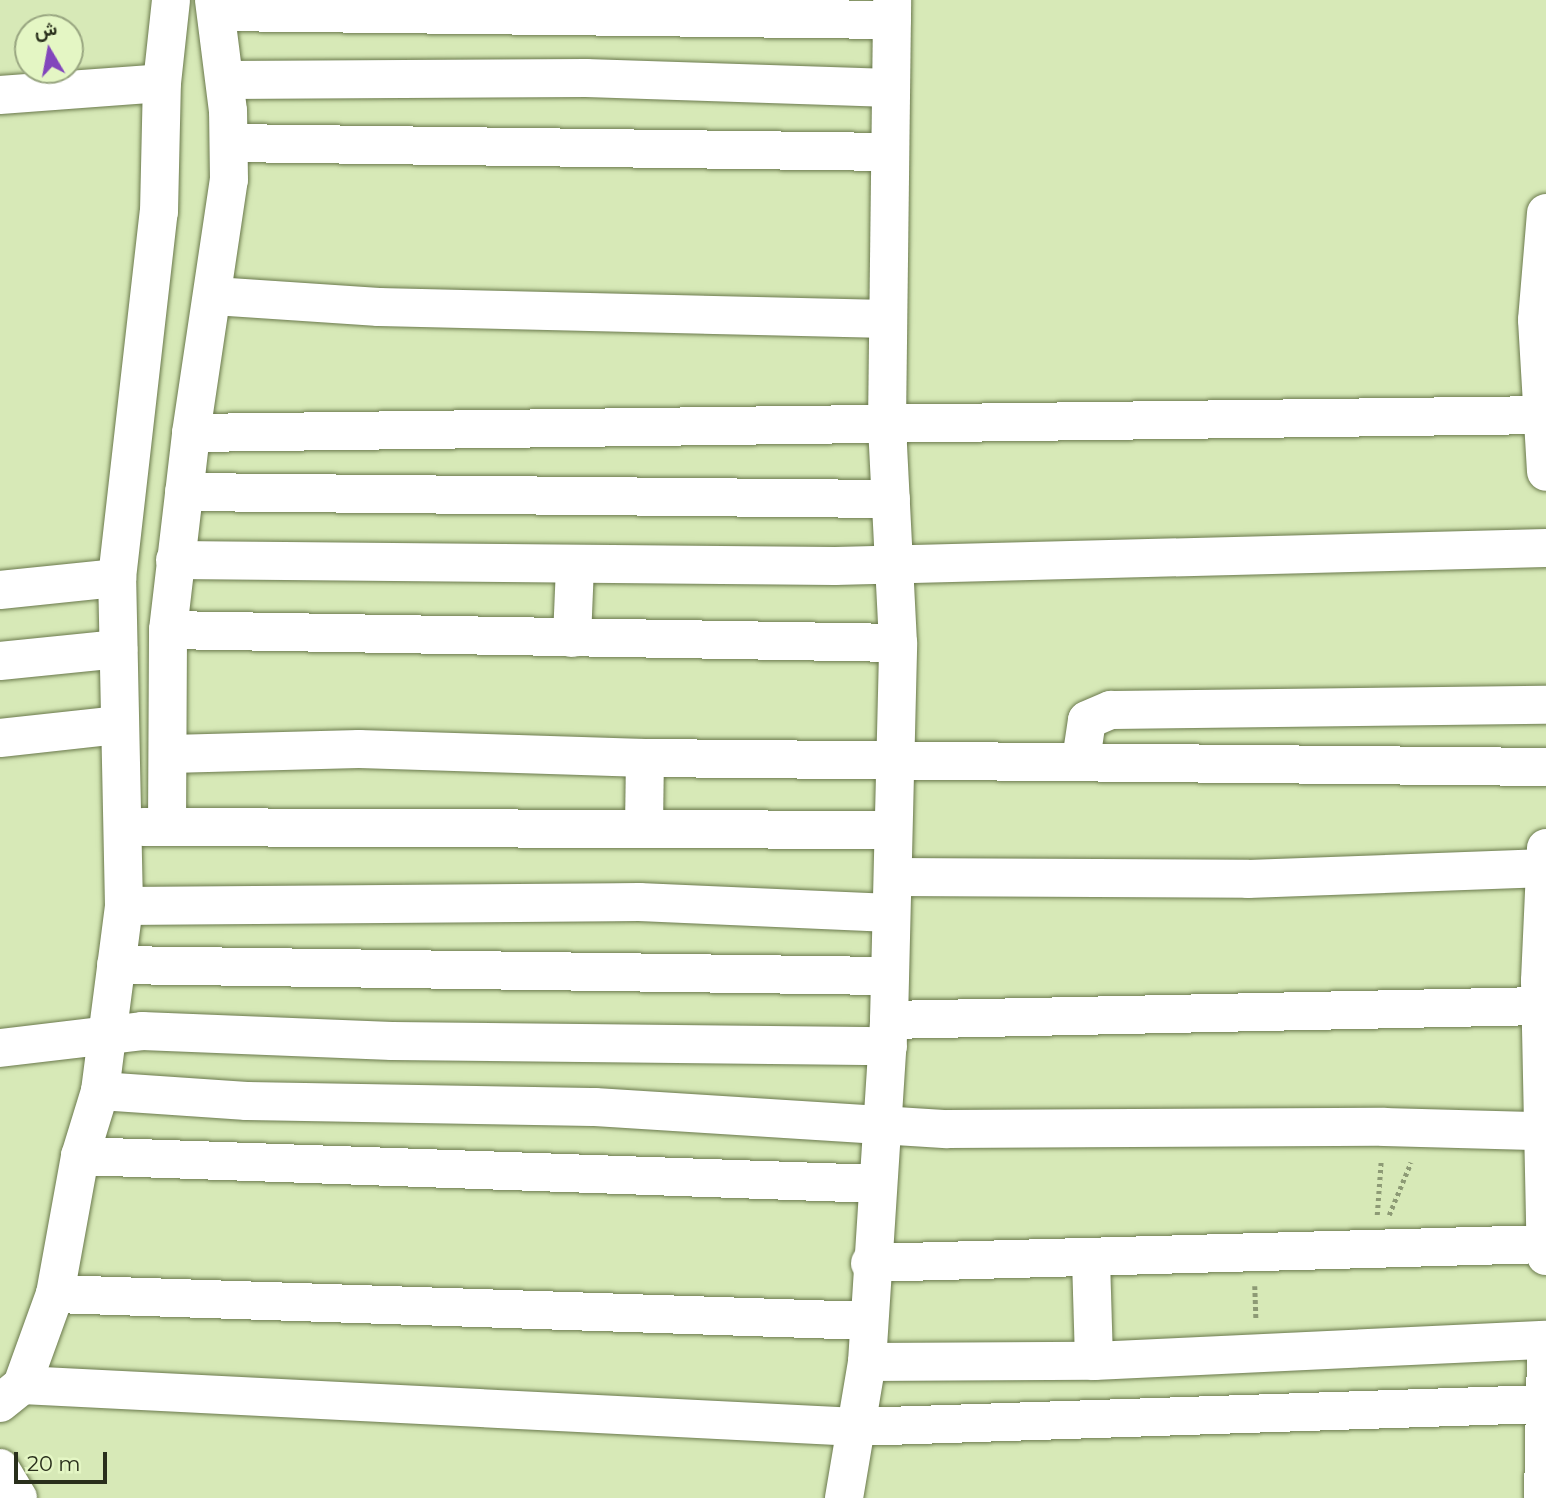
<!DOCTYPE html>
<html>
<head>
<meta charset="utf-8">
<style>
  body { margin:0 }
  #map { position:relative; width:1546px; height:1498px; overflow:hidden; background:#d7e9b7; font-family:Montserrat,Vazirmatn,sans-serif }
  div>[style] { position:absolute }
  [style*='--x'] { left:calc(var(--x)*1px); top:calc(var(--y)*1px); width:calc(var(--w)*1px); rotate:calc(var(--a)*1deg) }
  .path>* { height:4.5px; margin-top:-2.25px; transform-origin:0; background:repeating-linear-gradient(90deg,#8d9a75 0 3.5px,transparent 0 7px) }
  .roads { filter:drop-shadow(0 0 2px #6a794c) drop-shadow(0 0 2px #6a794c) }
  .minor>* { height:38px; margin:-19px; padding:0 19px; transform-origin:19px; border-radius:19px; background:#fff }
  .major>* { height:38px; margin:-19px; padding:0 19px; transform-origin:19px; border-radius:19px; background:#fff }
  span { translate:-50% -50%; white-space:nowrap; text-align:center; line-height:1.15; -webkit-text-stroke:7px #e4f6c4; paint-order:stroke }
  .north { position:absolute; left:14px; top:14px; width:70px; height:70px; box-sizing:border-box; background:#e4f6c4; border:2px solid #99a681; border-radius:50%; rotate:350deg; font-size:19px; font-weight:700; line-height:28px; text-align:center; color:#292f1c }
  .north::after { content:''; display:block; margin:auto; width:24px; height:32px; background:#8246bc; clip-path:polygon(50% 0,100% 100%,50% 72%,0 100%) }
  .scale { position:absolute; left:14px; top:1452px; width:93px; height:32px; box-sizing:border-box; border:4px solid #292f1c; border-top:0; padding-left:9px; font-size:21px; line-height:24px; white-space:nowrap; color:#292f1c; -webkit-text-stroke:5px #e4f6c4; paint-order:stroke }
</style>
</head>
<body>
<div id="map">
  <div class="path">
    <i style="--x:1377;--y:1215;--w:54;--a:-85.8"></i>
    <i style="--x:1389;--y:1215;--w:57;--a:-67.5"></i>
    <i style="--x:1255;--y:1286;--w:33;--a:88"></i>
  </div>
  <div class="roads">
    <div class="minor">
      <i style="--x:216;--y:12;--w:676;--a:0.68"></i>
      <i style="--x:226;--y:80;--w:360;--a:-0.3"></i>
      <i style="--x:586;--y:78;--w:305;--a:1.9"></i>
      <i style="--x:0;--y:95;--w:162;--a:-4.2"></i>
      <i style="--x:229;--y:143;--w:661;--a:0.78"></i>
      <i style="--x:1546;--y:213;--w:107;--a:94.8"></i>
      <i style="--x:1537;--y:320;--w:152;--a:86.6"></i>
      <i style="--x:214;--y:296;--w:165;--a:3.8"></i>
      <i style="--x:379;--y:307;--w:509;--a:1.35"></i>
      <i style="--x:191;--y:433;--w:256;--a:-81.5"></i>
      <i style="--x:229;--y:180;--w:69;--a:-90.8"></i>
      <i style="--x:228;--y:111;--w:112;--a:-97.2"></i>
      <i style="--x:184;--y:492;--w:707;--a:0.57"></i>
      <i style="--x:175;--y:560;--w:660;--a:0.52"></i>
      <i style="--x:835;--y:566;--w:711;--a:-1.45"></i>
      <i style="--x:0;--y:590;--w:118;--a:-5.9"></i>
      <i style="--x:168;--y:630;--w:730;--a:1.02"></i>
      <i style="--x:572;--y:638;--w:73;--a:-87.6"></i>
      <i style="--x:0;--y:661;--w:119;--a:-5.8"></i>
      <i style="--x:0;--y:738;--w:118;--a:-6.3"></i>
      <i style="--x:170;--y:754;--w:189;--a:-1.5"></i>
      <i style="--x:359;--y:749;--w:286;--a:1.8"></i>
      <i style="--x:1081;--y:760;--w:40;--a:-81.5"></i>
      <i style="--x:1087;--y:720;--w:26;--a:-23"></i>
      <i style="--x:1111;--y:710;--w:435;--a:-0.7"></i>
      <i style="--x:143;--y:827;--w:750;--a:0.23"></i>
      <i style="--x:167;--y:827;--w:197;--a:-89.7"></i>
      <i style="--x:168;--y:630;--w:198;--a:-83.3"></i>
      <i style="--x:191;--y:433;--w:1351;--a:-0.76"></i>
      <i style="--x:644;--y:827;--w:69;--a:-89.2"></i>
      <i style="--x:645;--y:758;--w:901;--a:0.57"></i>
      <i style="--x:1546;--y:848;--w:133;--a:92.6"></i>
      <i style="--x:1540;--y:981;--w:275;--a:88.8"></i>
      <i style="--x:894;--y:877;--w:354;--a:0.3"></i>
      <i style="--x:1248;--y:879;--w:298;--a:-2.1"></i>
      <i style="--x:124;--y:906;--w:515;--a:-0.45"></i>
      <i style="--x:639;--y:902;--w:252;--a:2.5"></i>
      <i style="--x:116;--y:965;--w:773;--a:0.82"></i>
      <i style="--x:889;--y:1020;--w:651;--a:-1.23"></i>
      <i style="--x:0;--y:1048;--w:143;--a:-6.8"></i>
      <i style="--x:142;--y:1031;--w:250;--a:2.3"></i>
      <i style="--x:392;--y:1041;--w:496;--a:0.6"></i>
      <i style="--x:100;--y:1091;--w:147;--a:3.9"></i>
      <i style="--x:247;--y:1101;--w:348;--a:1"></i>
      <i style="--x:595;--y:1107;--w:353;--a:3.6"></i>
      <i style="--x:947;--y:1129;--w:437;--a:-0.3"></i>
      <i style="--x:1384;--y:1127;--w:158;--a:1.5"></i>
      <i style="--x:80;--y:1156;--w:798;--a:2.01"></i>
      <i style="--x:1091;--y:1259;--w:102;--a:88.3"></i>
      <i style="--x:870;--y:1263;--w:676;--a:-1.61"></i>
      <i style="--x:55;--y:1294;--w:814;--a:1.9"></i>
      <i style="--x:867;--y:1362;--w:227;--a:-0.3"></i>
      <i style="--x:1094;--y:1361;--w:452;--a:-2.7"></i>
      <i style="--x:22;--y:1385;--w:836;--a:2.88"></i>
      <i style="--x:857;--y:1427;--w:686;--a:-1.92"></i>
      <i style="--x:0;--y:1403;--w:28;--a:-39"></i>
      <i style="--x:22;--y:1385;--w:97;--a:-70.1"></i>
      <i style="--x:55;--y:1294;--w:140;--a:-79.7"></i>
      <i style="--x:80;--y:1156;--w:68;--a:-72.9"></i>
      <i style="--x:100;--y:1091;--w:187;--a:-82.6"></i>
      <i style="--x:124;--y:906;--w:328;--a:-91.2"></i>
      <i style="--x:117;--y:578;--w:368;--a:-83.5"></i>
      <i style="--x:159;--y:212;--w:129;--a:-88.7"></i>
      <i style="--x:162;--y:83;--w:83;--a:-83.8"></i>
      <i style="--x:844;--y:1498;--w:138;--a:-80.4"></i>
      <i style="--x:867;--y:1362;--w:343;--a:-86.3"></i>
      <i style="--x:889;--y:1020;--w:377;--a:-88.6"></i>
      <i style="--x:898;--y:643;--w:219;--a:-92.9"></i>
      <i style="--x:887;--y:424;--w:424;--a:-89.3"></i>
      <i style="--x:1543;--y:1498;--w:140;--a:-88.8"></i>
    </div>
    <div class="major">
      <i style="--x:0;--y:1468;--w:35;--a:59"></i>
    </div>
  </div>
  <div class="north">ش</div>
  <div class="scale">20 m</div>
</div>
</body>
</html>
